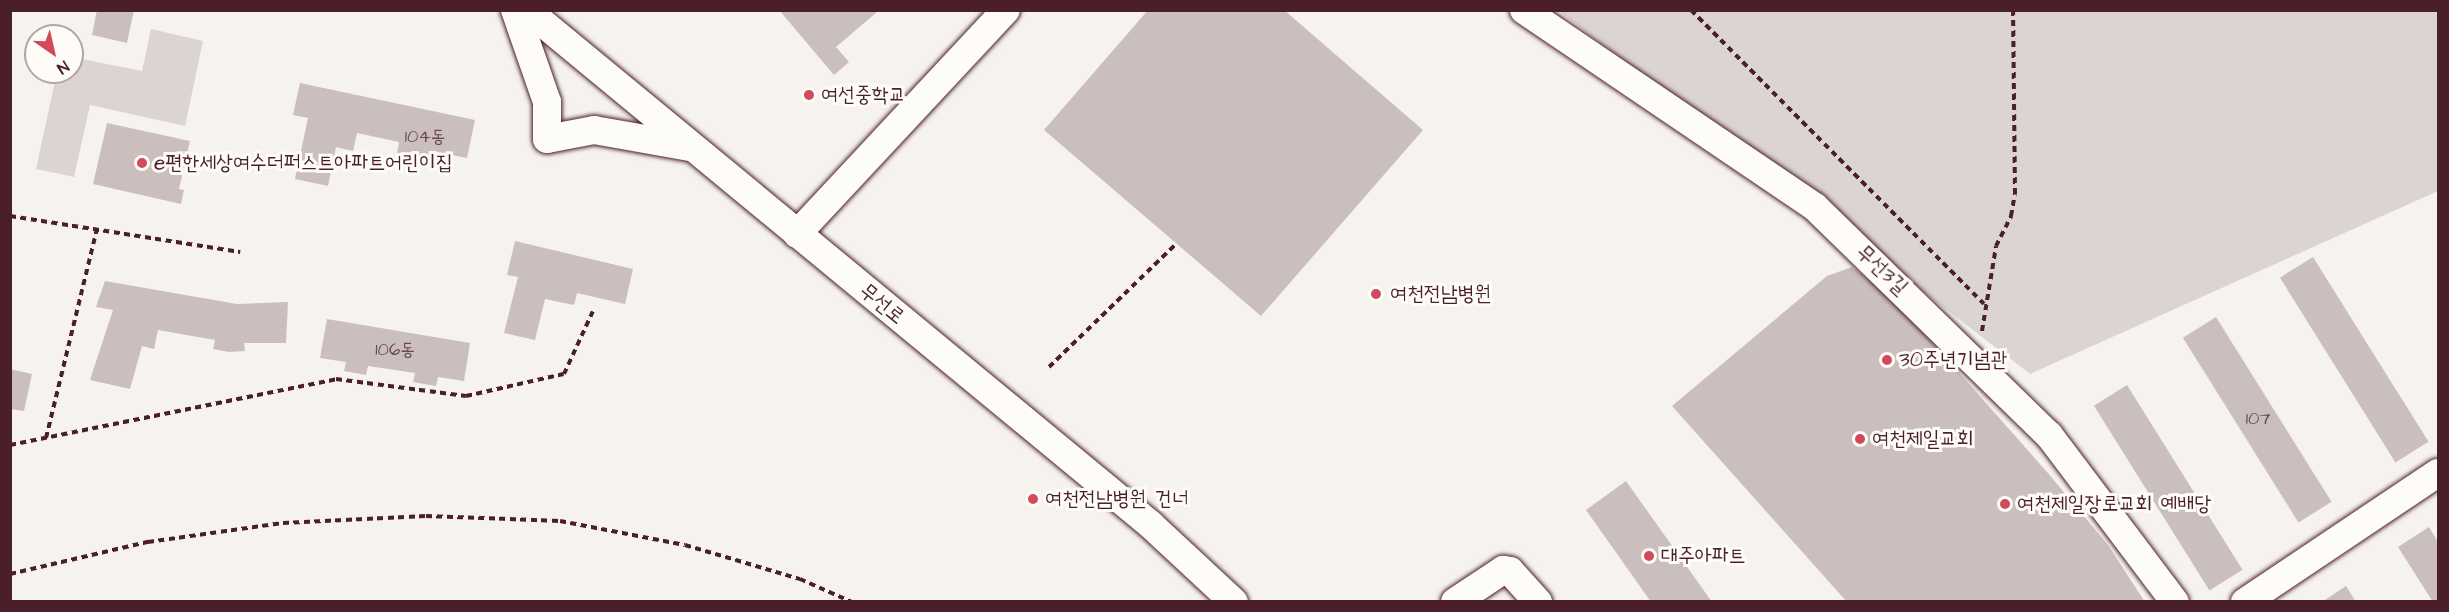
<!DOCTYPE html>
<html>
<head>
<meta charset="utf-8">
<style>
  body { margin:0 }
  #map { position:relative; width:2449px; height:612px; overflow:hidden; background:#f6f3ef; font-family:"Architects Daughter","Poor Story",sans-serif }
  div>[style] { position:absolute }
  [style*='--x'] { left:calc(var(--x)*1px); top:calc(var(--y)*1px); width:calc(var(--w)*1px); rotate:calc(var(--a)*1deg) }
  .green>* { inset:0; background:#dcd4d2 }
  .building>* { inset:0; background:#cbbfbe; transform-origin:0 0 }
  .path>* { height:4px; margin-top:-2px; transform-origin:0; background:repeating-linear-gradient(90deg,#4a1f2b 0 6px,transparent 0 10.5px) }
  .roads { filter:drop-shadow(0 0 2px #4a1f2b) drop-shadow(0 0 2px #4a1f2b) }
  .minor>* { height:28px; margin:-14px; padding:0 14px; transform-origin:14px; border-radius:14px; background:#fdfcf7 }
  .dots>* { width:16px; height:16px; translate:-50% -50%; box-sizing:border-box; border:3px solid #fdfcf7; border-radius:50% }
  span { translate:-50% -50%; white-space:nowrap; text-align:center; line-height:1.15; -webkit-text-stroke:6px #fdfcf7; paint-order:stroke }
  .number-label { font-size:18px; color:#6a4750 }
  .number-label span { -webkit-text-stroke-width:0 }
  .poi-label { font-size:21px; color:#4a1f2b }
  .left { translate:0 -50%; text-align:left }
  .street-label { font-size:21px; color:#4a1f2b }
  .frame { position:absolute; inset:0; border:12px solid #4a1f2b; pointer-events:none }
  .north { position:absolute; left:24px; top:24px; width:60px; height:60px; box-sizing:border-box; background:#fdfcf7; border:2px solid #b5a4a5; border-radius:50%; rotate:146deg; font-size:16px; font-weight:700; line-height:24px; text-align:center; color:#4a1f2b }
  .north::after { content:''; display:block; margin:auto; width:21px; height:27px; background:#d1495b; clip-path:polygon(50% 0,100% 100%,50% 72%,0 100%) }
</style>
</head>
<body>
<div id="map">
  <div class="green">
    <i style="clip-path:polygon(1559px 11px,2438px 11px,2438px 191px,2030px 374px)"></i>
    <i style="clip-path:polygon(151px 29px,203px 41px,185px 126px,90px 105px,74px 177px,36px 169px,57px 72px,72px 72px,72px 57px,142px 71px)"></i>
  </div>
  <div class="building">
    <i style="clip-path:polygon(97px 10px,134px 10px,127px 43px,92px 35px)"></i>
    <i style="clip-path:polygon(779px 10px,876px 10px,877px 12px,836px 47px,849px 62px,834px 75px)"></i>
    <i style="clip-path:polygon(1148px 10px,1284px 10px,1423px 130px,1261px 316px,1044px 130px)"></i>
    <i style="clip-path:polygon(300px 83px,475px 120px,467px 158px,432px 151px,429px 166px,396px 159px,399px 142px,357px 133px,353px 151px,336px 147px,328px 186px,295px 179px,308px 118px,293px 115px)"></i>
    <i style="clip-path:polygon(107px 123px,190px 141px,179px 189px,184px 190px,181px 204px,93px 184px)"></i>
    <i style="clip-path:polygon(515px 241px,633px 269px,625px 304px,577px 293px,574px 305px,545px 299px,535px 340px,504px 333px,518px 277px,507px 275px)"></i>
    <i style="left:2313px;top:257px;width:218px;height:39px;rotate:58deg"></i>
    <i style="clip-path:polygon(1852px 267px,1893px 298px,2047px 472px,2108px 545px,2145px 602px,1847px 602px,1672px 406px,1827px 276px)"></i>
    <i style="clip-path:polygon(105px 281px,237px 304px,288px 302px,286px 343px,244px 343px,245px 351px,229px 352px,213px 349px,215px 340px,158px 330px,154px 349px,142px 346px,130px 389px,90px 380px,113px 310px,96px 307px)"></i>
    <i style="left:2216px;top:317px;width:218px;height:39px;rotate:58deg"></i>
    <i style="clip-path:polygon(327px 319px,470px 343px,464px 381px,438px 377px,436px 386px,413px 382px,415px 373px,368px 366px,366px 375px,344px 371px,346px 362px,320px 358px)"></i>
    <i style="clip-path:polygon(10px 369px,32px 374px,24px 411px,10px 409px)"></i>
    <i style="left:2127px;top:385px;width:218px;height:39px;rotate:58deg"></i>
    <i style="clip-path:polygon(1626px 481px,1712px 602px,1651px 602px,1586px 510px)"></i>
    <i style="clip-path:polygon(2429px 527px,2438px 542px,2438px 602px,2433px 602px,2398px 547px)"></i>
    <i style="clip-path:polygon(2346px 586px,2356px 602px,2322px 602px)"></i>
  </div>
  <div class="path">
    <i style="--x:1691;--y:10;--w:415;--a:45.1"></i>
    <i style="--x:10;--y:216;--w:233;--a:8.9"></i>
    <i style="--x:1982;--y:331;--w:86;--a:-80.6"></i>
    <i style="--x:1996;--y:246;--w:34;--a:-63"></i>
    <i style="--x:2011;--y:216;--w:22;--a:-80"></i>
    <i style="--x:2015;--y:194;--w:184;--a:-90.6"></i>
    <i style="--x:1049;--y:367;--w:177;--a:-44.1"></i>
    <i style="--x:46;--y:438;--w:215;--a:-76.3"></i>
    <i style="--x:10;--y:445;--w:333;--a:-11.4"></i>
    <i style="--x:336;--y:379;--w:131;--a:7.5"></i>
    <i style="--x:466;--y:396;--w:100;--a:-12.7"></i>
    <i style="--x:564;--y:374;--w:69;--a:-65.3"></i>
    <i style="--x:10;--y:574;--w:142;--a:-13.1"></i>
    <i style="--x:148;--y:542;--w:136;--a:-8"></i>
    <i style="--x:283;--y:523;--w:143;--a:-2.8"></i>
    <i style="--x:426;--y:516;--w:134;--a:2.1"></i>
    <i style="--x:560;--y:521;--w:127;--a:10.9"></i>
    <i style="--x:685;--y:545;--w:120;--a:16.5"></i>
    <i style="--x:800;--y:579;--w:57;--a:23.9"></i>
  </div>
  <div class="roads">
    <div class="minor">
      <i style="--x:515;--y:10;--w:97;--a:70.8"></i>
      <i style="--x:547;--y:102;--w:37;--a:90"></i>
      <i style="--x:547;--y:139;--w:48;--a:-10.8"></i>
      <i style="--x:594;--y:130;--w:97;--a:10"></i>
      <i style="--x:527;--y:10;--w:809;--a:39.53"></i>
      <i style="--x:1151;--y:525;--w:113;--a:42.9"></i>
      <i style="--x:1524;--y:10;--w:351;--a:34.1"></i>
      <i style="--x:1815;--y:207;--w:327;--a:44.3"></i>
      <i style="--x:2049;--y:435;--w:209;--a:53"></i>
      <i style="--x:797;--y:234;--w:306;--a:-47"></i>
      <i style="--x:1455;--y:602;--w:58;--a:-33.7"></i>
      <i style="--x:1503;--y:570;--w:7;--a:8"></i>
      <i style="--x:1510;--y:571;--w:42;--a:47.9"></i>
      <i style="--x:2245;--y:602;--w:232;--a:-33.8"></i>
    </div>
  </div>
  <div class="dots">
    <i style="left:809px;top:95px;background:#d1495b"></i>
    <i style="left:142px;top:163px;background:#d1495b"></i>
    <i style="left:1376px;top:294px;background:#d1495b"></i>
    <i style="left:1887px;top:360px;background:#d1495b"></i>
    <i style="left:1860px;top:439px;background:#d1495b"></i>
    <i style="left:1033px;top:499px;background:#d1495b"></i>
    <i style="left:2005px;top:504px;background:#d1495b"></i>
    <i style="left:1649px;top:556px;background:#d1495b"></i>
  </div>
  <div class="number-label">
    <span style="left:425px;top:137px">104동</span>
    <span style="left:395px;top:350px">106동</span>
    <span style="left:2258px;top:419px">107</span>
  </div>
  <div class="poi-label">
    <span class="left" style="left:821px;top:95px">여선중학교</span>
    <span class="left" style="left:154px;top:163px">e편한세상여수더퍼스트아파트어린이집</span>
    <span class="left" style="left:1390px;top:294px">여천전남병원</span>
    <span class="left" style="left:1899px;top:360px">30주년기념관</span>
    <span class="left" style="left:1872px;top:439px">여천제일교회</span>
    <span class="left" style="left:1045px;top:499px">여천전남병원 건너</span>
    <span class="left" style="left:2017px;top:504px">여천제일장로교회 예배당</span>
    <span class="left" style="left:1661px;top:556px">대주아파트</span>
  </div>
  <div class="street-label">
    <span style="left:1882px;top:270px;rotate:43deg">무선3길</span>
    <span style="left:882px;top:304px;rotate:39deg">무선로</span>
  </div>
  <div class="frame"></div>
  <div class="north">N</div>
</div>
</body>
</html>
